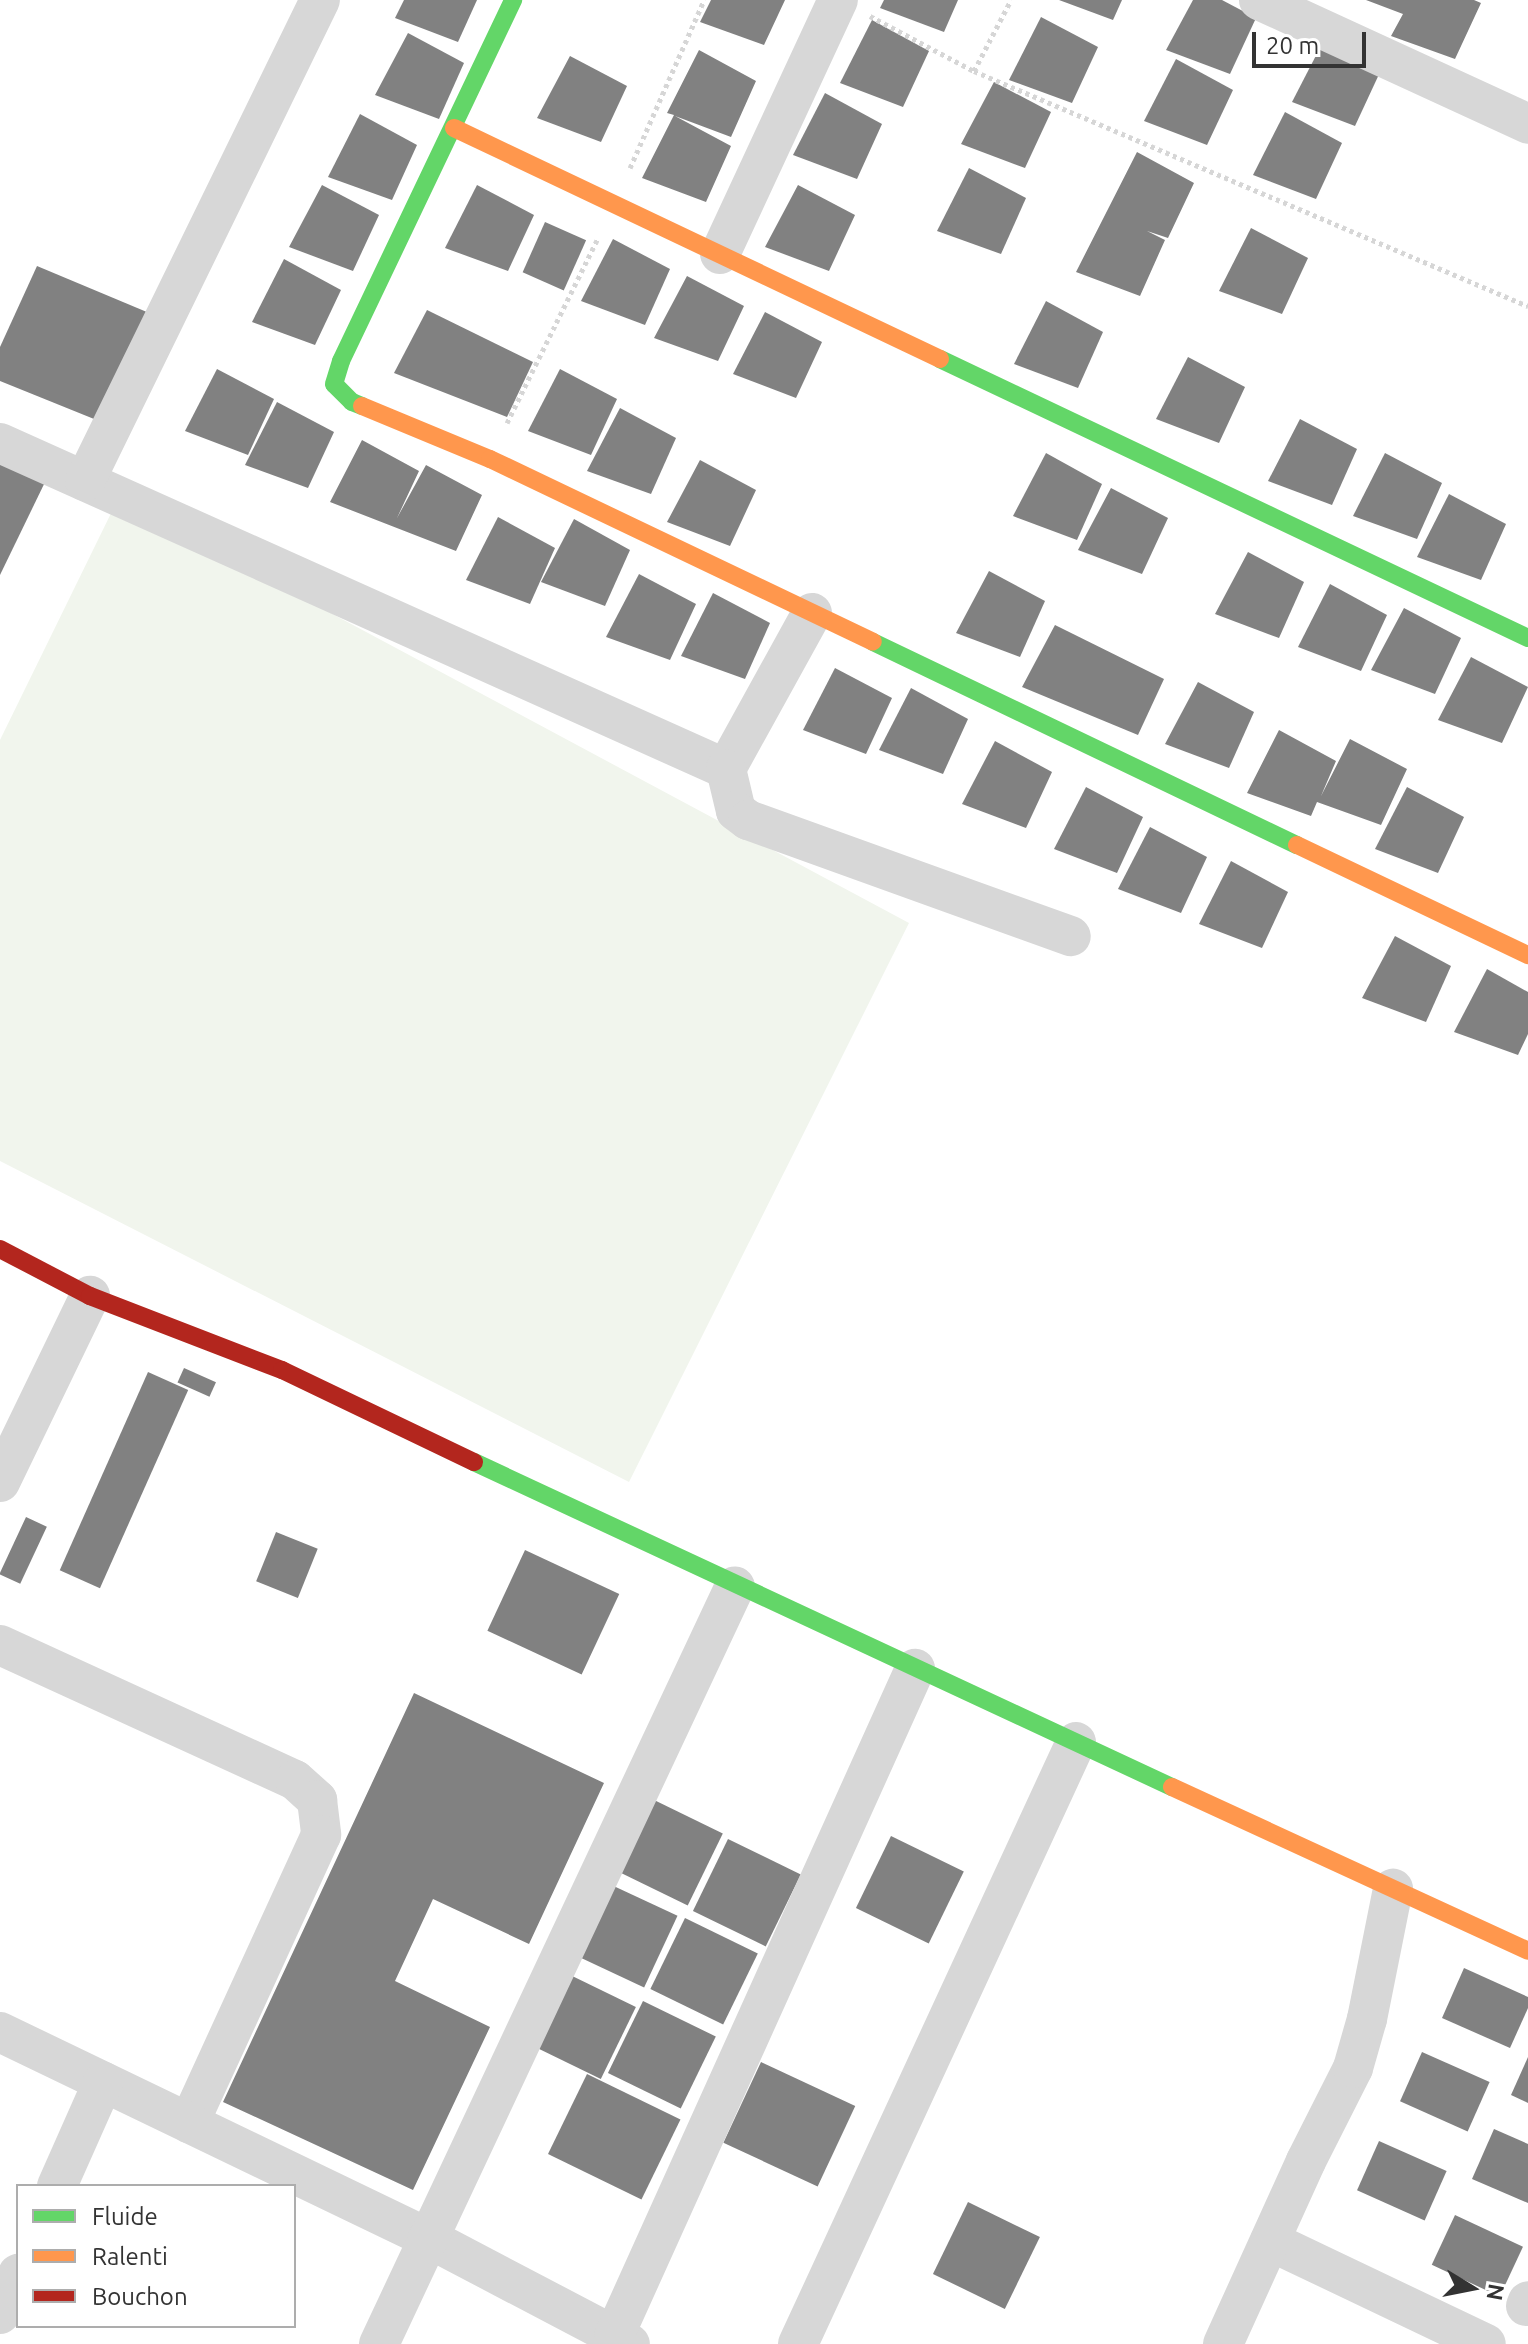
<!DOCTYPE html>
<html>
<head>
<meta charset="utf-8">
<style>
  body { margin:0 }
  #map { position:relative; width:1528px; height:2344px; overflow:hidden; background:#fff; font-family:Ubuntu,sans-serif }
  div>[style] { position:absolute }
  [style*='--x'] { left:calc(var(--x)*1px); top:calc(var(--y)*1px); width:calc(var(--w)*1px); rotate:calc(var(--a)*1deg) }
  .green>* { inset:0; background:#f1f5ed }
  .building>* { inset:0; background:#818181; transform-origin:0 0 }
  .path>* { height:5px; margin-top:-2.5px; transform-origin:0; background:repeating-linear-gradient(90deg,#d6d6d6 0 4px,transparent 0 8px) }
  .street>* { height:40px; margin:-20px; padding:0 20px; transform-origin:20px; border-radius:20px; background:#d7d7d7 }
  .fast>* { height:18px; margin:-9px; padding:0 9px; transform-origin:9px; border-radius:9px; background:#63d668 }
  .slow>* { height:18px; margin:-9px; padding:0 9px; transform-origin:9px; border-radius:9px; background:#ff974d }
  .jam>* { height:18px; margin:-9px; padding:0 9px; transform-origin:9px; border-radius:9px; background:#b3261e }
  span { translate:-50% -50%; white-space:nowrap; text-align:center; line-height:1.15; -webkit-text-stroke:8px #fff; paint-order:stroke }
  .legend { position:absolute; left:16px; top:2184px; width:280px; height:144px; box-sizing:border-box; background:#fff; border:2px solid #adadad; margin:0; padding:10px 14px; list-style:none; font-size:24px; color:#333 }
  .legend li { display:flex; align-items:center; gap:16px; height:40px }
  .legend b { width:40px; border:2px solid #adadad }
  .north { position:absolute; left:1432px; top:2248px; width:80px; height:80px; -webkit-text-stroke:6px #fff; paint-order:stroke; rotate:100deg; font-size:22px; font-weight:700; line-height:32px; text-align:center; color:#333 }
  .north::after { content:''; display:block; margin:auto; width:28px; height:36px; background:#333; clip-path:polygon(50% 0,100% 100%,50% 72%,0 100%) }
  .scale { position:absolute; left:1252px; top:32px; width:114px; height:36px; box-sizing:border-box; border:4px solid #333; border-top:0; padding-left:10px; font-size:24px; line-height:28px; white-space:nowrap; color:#333; -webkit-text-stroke:6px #fff; paint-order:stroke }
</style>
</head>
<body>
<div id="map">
  <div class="green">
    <i style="clip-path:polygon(118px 499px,909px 923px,629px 1482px,0 1161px,0 740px)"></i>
  </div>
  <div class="building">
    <i style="clip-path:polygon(404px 0,477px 0,458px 42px,395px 18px)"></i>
    <i style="clip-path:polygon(711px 0,785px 0,764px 45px,700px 22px)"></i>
    <i style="clip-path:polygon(884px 0,958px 0,944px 32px,880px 8px)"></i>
    <i style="clip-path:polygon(1059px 0,1122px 0,1113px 20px)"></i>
    <i style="clip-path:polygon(1193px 0,1222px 0,1256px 18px,1230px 74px,1166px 50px)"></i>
    <i style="clip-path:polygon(1366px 0,1474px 0,1481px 3px,1455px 59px,1391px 36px,1403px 14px)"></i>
    <i style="clip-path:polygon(1041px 17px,1098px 47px,1072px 103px,1009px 80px)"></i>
    <i style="clip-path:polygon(872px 20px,929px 51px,903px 107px,840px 83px)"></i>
    <i style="clip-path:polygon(408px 33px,464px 63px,439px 119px,375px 95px)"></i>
    <i style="clip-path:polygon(1324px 40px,1381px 70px,1355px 126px,1292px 102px)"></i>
    <i style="clip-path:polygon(699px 50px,756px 81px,731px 137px,675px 116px,731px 146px,706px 202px,642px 178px,674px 115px,667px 113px)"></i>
    <i style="clip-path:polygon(570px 56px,627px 86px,601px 142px,537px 118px)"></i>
    <i style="clip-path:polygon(1176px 59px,1233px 90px,1207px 145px,1144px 121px)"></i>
    <i style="clip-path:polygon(994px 82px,1051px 112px,1025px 168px,961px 144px)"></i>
    <i style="clip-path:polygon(825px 93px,882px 124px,857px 179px,793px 155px)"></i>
    <i style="clip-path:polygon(1285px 112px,1342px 143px,1316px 199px,1253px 175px)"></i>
    <i style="clip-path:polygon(360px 114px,417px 145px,392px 200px,328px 177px)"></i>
    <i style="clip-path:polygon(1137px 152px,1194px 183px,1168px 238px,1147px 231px,1165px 240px,1140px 296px,1076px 272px)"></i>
    <i style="clip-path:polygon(969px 168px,1026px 198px,1001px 254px,937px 231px)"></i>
    <i style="clip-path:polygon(322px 185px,379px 215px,353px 271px,289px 247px)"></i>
    <i style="clip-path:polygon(477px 185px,534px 215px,508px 271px,445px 248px)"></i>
    <i style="clip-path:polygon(798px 185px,855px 215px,829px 271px,765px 247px)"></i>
    <i style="left:545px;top:222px;width:45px;height:55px;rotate:24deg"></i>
    <i style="clip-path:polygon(1251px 228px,1308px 258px,1282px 314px,1219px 291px)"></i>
    <i style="clip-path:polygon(613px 239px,670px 269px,645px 325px,581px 301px)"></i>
    <i style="clip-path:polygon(284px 259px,341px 290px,315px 345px,252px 322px)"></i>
    <i style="clip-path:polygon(37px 266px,154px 315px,99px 421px,0 381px,0 347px)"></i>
    <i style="clip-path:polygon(687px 276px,744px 306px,718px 361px,654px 338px)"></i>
    <i style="clip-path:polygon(1046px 301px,1103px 332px,1078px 388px,1014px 364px)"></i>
    <i style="clip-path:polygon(427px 310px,533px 362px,507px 417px,394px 373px)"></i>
    <i style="clip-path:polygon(765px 312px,822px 342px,796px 398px,733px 374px)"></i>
    <i style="clip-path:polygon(1188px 357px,1245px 387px,1219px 443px,1156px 419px)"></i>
    <i style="clip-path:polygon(217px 369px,274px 399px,248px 455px,185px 431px)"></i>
    <i style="clip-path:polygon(560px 369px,617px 399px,591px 455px,528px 431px)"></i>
    <i style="clip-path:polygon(277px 402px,334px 432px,308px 488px,245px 465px)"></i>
    <i style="clip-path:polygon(620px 408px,676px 438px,651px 494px,587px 471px)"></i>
    <i style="clip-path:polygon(1300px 419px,1357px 449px,1332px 505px,1268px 481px)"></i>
    <i style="clip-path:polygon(362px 440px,419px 471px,397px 518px,426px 465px,482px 495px,456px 551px,330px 502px)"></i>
    <i style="clip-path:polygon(0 449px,47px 478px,0 575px)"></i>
    <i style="clip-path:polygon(1046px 453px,1102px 484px,1077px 540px,1013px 516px)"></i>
    <i style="clip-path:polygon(1385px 453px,1442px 483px,1417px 539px,1353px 516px)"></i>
    <i style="clip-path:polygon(700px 460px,756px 490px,730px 546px,667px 522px)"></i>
    <i style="clip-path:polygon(1111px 488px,1168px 518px,1142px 574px,1078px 550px)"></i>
    <i style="clip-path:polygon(1449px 494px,1506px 524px,1481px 580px,1417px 557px)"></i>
    <i style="clip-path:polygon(498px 517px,555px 548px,530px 604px,466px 580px)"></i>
    <i style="clip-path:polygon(574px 519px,630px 550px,605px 606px,541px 582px)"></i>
    <i style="clip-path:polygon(1248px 552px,1304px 582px,1279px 638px,1215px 614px)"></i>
    <i style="clip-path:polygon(989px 571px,1045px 601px,1020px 657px,956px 633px)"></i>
    <i style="clip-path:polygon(639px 574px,696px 604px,670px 660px,606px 637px)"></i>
    <i style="clip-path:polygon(1330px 584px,1387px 615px,1361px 671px,1298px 647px)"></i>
    <i style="clip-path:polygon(713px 593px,770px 623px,745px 679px,681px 656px)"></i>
    <i style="clip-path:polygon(1404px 608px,1461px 638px,1435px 694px,1371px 670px)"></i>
    <i style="clip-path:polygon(1055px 625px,1164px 679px,1138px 735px,1022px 687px)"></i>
    <i style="clip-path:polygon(1471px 657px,1528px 687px,1502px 743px,1438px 720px)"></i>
    <i style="clip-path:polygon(835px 668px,892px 698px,866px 754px,803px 730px)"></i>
    <i style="clip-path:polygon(1198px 682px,1254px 712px,1229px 768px,1165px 744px)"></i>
    <i style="clip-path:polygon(911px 688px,968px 719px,943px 774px,879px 750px)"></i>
    <i style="clip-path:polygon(1279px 730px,1336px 761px,1321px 796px,1350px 739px,1407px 769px,1381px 825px,1317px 802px,1311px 816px,1247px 793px)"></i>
    <i style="clip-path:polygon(995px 741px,1052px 772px,1026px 828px,962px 804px)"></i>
    <i style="clip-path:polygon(1086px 787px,1143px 817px,1117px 873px,1054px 849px)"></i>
    <i style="clip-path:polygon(1407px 787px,1464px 817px,1438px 873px,1375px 849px)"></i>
    <i style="clip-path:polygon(1150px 827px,1207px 857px,1181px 913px,1118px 889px)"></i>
    <i style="clip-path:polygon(1231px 861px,1288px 892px,1262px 948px,1199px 924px)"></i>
    <i style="clip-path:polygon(1395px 936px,1451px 966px,1426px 1022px,1362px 998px)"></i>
    <i style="clip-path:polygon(1487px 969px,1528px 992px,1528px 1034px,1518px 1055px,1454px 1032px)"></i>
    <i style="left:184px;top:1368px;width:35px;height:16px;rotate:24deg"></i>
    <i style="left:148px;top:1372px;width:44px;height:217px;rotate:24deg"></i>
    <i style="left:26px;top:1517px;width:23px;height:63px;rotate:25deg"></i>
    <i style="left:276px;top:1532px;width:45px;height:53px;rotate:22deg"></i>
    <i style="left:525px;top:1550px;width:104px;height:89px;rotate:25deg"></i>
    <i style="clip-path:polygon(414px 1693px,604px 1783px,529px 1944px,433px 1899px,395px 1981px,490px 2027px,413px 2190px,223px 2102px)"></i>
    <i style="left:650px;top:1798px;width:81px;height:80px;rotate:26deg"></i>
    <i style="left:891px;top:1836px;width:81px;height:80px;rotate:26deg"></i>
    <i style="left:728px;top:1839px;width:81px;height:80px;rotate:26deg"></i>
    <i style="left:605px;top:1882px;width:80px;height:79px;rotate:25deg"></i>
    <i style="left:685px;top:1918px;width:81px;height:79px;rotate:26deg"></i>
    <i style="clip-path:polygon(1464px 1968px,1528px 1997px,1528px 2008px,1510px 2048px,1442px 2018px)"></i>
    <i style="left:564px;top:1972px;width:80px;height:80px;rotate:26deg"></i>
    <i style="left:643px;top:2001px;width:81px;height:80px;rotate:26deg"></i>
    <i style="left:1422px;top:2052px;width:74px;height:54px;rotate:24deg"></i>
    <i style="clip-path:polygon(1528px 2057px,1528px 2103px,1511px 2095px)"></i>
    <i style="left:761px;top:2062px;width:104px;height:89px;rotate:25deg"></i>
    <i style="left:587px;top:2074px;width:104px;height:89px;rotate:26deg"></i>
    <i style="clip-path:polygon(1494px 2129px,1528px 2144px,1528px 2203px,1472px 2179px)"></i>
    <i style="left:1379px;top:2141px;width:74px;height:54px;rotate:24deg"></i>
    <i style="left:968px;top:2202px;width:80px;height:80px;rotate:26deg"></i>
    <i style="left:1455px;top:2215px;width:75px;height:55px;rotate:25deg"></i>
  </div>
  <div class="path">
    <i style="--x:870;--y:16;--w:118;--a:27.9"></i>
    <i style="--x:974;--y:71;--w:602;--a:22.99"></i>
    <i style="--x:974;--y:71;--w:80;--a:-62.5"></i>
    <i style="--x:630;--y:168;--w:184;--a:-66.2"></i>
    <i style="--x:507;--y:423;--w:206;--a:-63.8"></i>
  </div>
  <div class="street">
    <i style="--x:1259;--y:0;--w:296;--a:24.7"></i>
    <i style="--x:720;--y:254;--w:280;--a:-65.1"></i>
    <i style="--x:0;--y:443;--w:796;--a:24.18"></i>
    <i style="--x:85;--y:481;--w:535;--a:-63.96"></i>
    <i style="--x:812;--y:613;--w:178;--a:118.9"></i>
    <i style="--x:726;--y:769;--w:43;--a:76.6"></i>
    <i style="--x:736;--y:811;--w:15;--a:37"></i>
    <i style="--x:748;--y:820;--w:343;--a:19.8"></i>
    <i style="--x:0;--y:1482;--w:207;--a:-64.2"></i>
    <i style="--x:0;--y:1645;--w:324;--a:24.6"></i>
    <i style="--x:295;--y:1780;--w:30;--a:42"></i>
    <i style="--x:317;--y:1800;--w:35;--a:83"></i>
    <i style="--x:321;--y:1835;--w:317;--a:114.6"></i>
    <i style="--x:0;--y:2032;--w:475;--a:25.7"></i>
    <i style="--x:428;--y:2238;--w:228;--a:27.7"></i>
    <i style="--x:57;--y:2186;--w:114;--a:-66.1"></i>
    <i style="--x:1270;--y:2241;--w:239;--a:25.5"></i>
    <i style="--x:1526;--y:2306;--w:5;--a:-68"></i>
    <i style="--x:0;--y:2314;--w:44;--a:-65.8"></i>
    <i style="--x:614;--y:2336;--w:732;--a:-65.71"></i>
    <i style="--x:379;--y:2344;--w:837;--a:-64.84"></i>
    <i style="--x:798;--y:2344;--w:663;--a:-65.21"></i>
    <i style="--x:1223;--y:2344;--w:201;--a:-65.6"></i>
    <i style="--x:1306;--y:2161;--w:104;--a:-63.2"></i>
    <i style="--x:1353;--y:2068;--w:51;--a:-74.1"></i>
    <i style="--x:1367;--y:2019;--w:133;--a:-78.7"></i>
  </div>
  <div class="fast">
    <i style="--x:940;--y:359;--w:651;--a:25.38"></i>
    <i style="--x:362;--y:406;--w:11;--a:-158"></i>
    <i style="--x:352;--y:402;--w:25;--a:-135"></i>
    <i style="--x:334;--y:384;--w:24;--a:-73"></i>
    <i style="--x:341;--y:361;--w:400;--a:-64.5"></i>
    <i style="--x:873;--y:642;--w:470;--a:25.6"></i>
    <i style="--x:474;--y:1462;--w:770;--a:24.97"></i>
  </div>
  <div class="slow">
    <i style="--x:454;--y:128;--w:538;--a:25.42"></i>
    <i style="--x:362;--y:406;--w:139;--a:22.5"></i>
    <i style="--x:490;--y:459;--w:424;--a:25.5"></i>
    <i style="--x:1297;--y:845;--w:256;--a:25.5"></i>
    <i style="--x:1172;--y:1787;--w:392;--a:24.7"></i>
  </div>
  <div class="jam">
    <i style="--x:0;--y:1249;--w:102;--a:27.6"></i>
    <i style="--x:90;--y:1296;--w:206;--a:21.1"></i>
    <i style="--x:282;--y:1370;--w:213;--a:25.6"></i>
  </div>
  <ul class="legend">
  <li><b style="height:10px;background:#63d668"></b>Fluide</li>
  <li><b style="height:10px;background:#ff974d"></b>Ralenti</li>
  <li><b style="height:10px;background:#b3261e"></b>Bouchon</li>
  </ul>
  <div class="north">N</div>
  <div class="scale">20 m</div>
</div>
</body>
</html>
